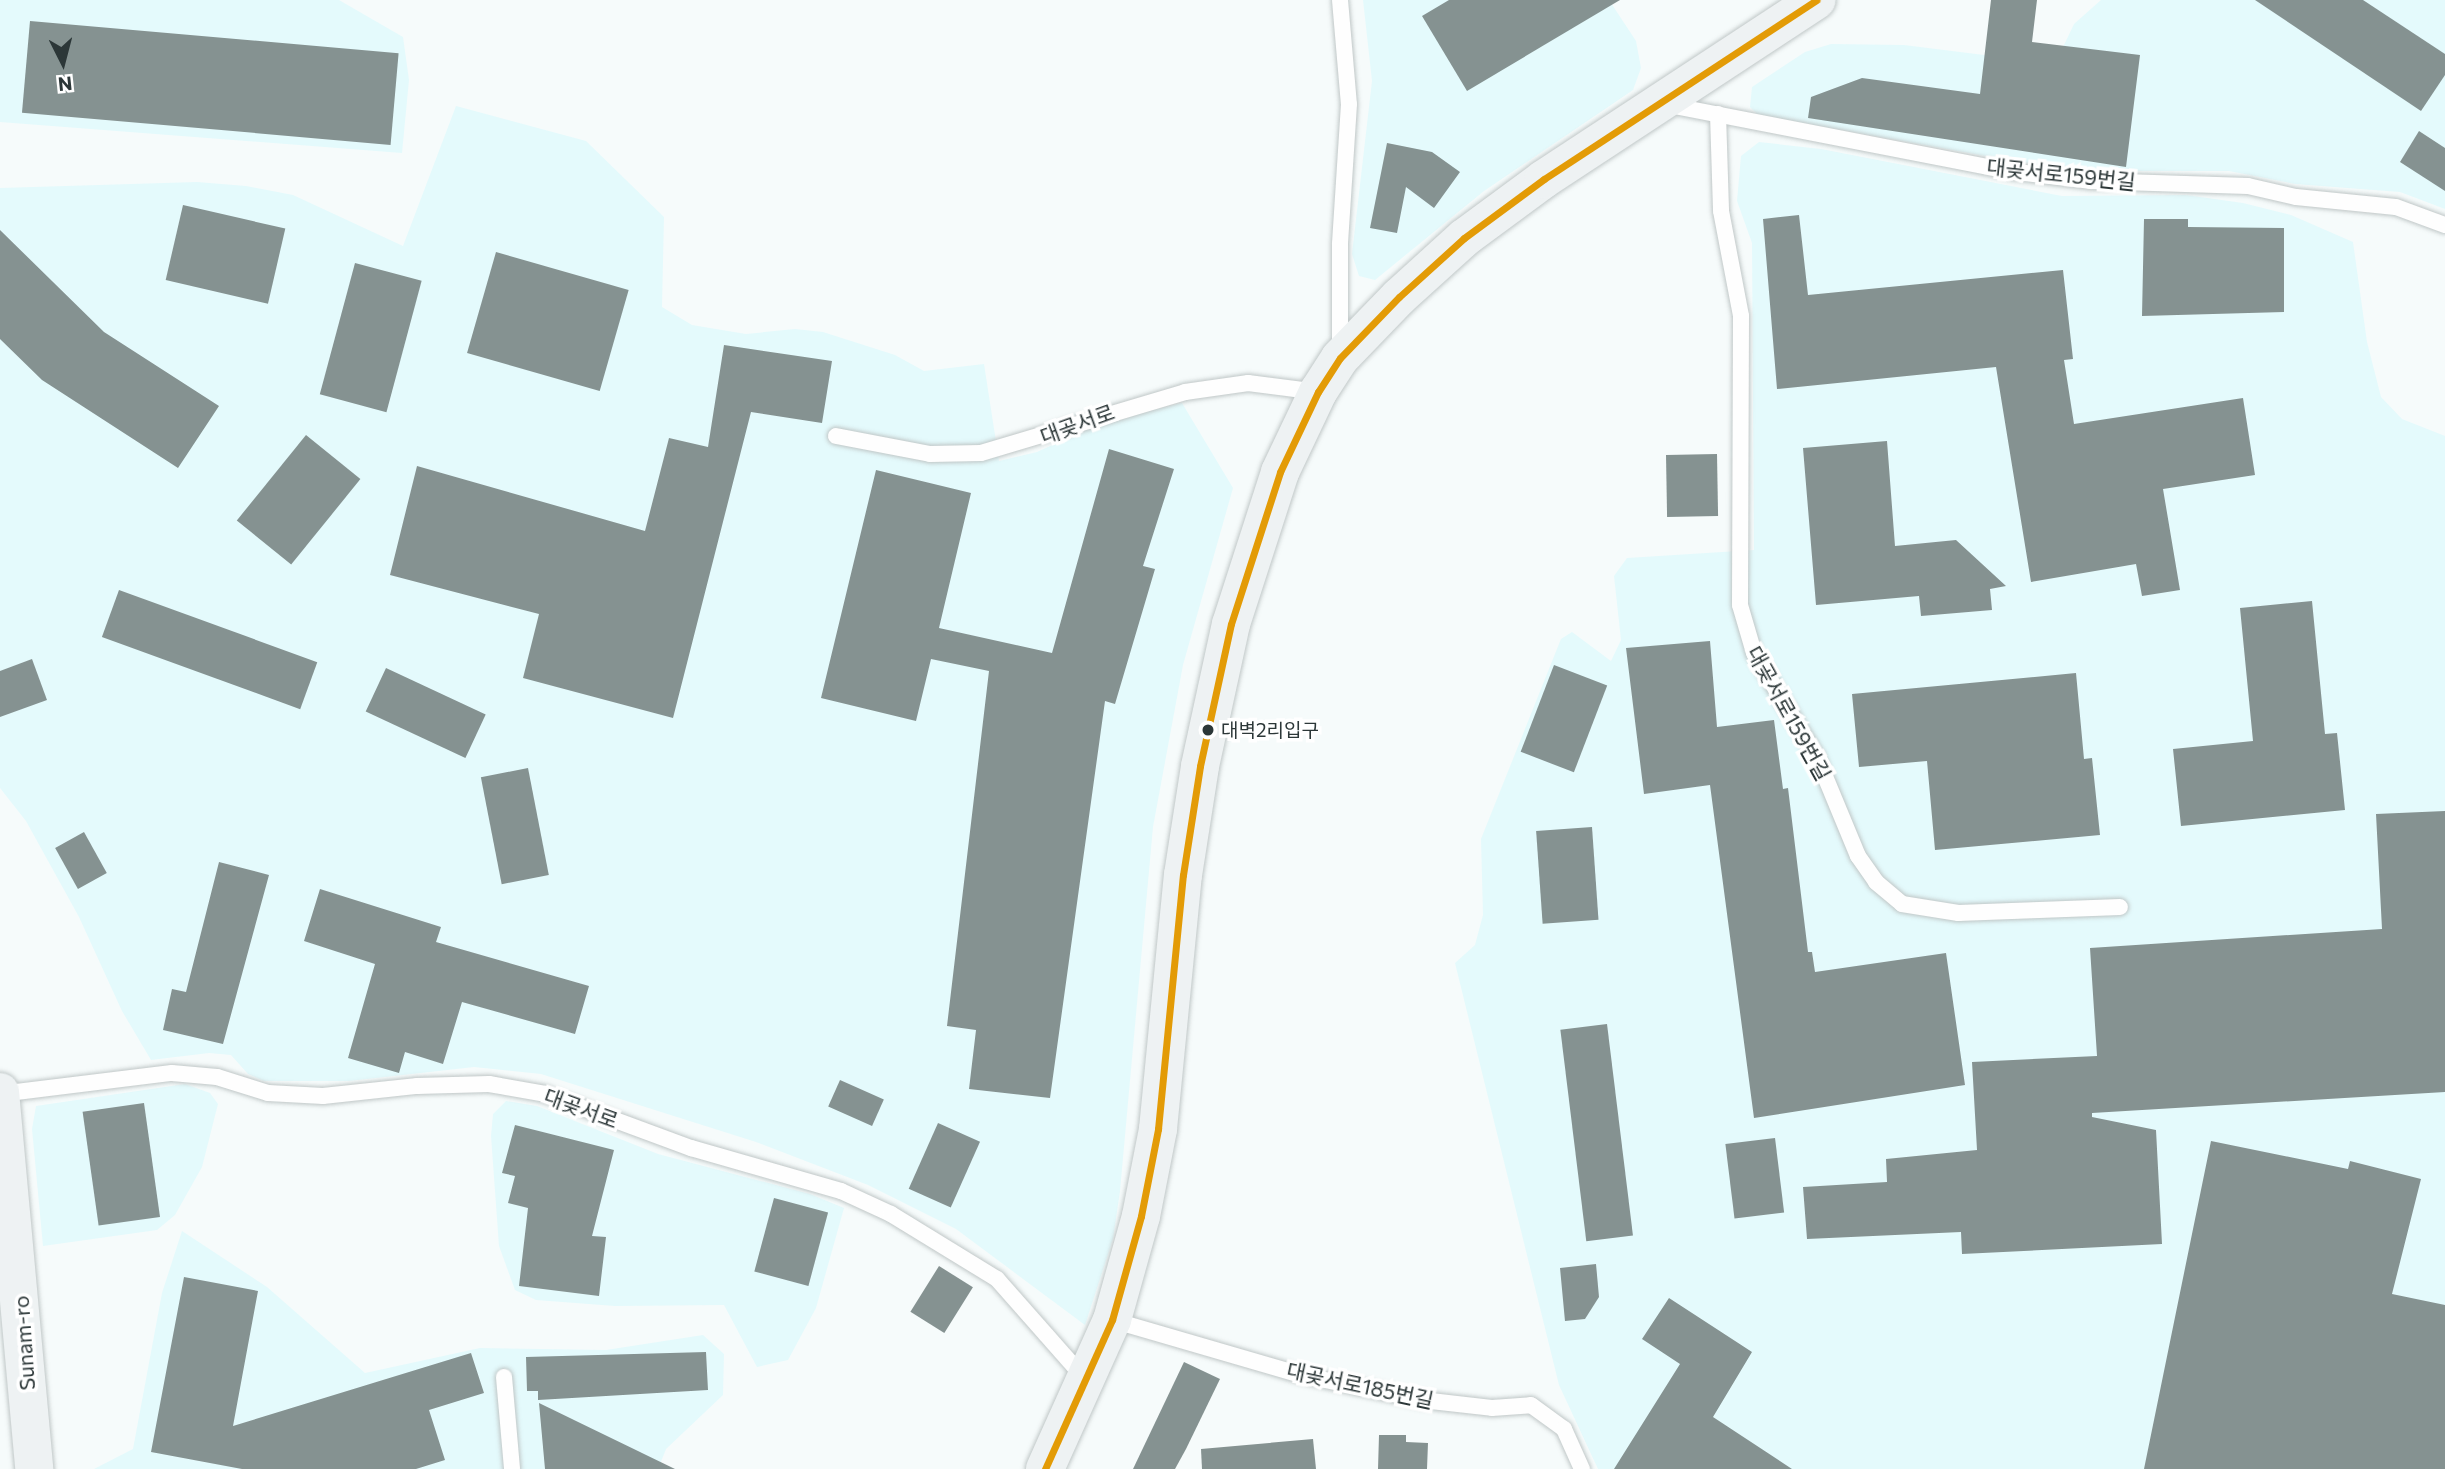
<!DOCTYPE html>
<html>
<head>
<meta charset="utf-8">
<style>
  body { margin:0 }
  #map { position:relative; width:2445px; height:1469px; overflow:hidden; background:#f6fbfb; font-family:Commissioner,"Noto Sans KR",sans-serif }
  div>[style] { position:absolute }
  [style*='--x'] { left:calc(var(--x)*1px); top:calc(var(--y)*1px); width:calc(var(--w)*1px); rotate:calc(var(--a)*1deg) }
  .built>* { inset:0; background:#e4fafc }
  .building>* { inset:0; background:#859291; transform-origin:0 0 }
  .roads { filter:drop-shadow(0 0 2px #c0c7c7) drop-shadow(0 0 2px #c0c7c7) }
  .lane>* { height:16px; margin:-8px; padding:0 8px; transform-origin:8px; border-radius:8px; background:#fefefe }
  .secondary>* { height:38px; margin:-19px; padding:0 19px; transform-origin:19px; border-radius:19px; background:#eef2f3 }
  .bus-1>* { height:7px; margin:-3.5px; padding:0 3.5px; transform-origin:3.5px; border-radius:3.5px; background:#e39b06 }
  .dots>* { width:19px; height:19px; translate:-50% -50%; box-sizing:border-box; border:4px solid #fff; border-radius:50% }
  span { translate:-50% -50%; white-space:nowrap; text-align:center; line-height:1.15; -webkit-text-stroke:7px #fff; paint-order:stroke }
  .bus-label { font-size:19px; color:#2c3738 }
  .left { translate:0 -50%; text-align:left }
  .street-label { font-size:21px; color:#2c3738 }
  .north { position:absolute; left:28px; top:28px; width:70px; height:70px; -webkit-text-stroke:5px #fff; paint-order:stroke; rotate:174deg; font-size:19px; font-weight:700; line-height:28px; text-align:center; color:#2c3738 }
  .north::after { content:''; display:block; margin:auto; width:24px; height:32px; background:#2c3738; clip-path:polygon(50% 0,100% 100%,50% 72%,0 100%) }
</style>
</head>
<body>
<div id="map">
  <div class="built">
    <i style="clip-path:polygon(0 0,339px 0,403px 37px,409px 80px,402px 153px,0 122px)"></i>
    <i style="clip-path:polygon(1363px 0,1609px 0,1636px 41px,1641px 68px,1633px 90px,1484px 191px,1375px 280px,1359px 276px,1352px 254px,1372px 81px)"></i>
    <i style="clip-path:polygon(2101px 0,2445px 0,2445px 209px,2400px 192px,2295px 184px,2229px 171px,2094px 171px,2013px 161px,1758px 115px,1750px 107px,1752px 87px,1805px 52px,1831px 44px,1904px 45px,2055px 64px,2074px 24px)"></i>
    <i style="clip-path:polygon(456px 106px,586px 141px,664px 217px,662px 307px,692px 325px,746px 334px,795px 329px,823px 332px,895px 355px,924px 371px,984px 364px,999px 461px,1037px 452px,1103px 422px,1182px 403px,1233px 488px,1183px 665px,1153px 827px,1120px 1191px,1113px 1239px,1085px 1325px,956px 1229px,868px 1185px,756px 1142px,541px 1074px,474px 1067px,349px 1081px,264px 1081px,248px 1074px,231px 1055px,209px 1053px,151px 1060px,122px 1011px,79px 917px,26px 821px,0 788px,0 188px,197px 182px,246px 186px,293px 195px,403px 246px)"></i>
    <i style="clip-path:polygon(1759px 142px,1821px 149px,2062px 196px,2186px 195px,2243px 203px,2291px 215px,2353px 242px,2367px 342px,2381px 397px,2402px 419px,2445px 436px,2445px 1469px,1598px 1469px,1559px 1385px,1455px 963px,1475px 945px,1483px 915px,1481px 839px,1561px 639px,1572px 632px,1611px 661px,1621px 640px,1614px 576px,1627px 558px,1754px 550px,1752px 243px,1737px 201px,1741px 156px)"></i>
    <i style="clip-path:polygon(185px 1084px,210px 1093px,218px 1104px,202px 1167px,175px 1215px,157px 1230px,43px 1246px,32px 1129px,36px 1106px)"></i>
    <i style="clip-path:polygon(506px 1101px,537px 1106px,658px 1154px,810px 1194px,844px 1208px,816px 1308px,788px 1360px,757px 1367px,724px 1305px,615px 1306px,536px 1300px,515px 1290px,499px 1246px,491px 1136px,493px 1114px)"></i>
    <i style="clip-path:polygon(182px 1231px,267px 1287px,365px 1373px,480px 1348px,606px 1350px,703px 1335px,724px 1354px,723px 1395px,666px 1449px,658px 1469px,94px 1469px,133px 1449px,162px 1293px)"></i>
  </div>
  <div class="building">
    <i style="clip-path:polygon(1449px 0,1620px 0,1467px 91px,1422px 16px)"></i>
    <i style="clip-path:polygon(1991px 0,2037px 0,2032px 42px,2140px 55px,2126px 167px,1808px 118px,1811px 97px,1862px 78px,1980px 94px)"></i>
    <i style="clip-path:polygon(2255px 0,2363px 0,2445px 54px,2445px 75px,2421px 111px)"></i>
    <i style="left:30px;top:21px;width:370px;height:92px;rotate:5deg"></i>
    <i style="clip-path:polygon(2419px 131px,2445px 148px,2445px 191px,2400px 162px)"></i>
    <i style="clip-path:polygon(1387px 143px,1432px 152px,1460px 172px,1434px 208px,1406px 187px,1397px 233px,1370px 228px)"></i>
    <i style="left:183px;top:205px;width:105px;height:77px;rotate:13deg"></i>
    <i style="clip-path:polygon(1799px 215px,1808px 295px,2063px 270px,2073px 359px,2064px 360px,2074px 424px,2243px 398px,2255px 475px,2163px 489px,2180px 590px,2142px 596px,2136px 564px,2031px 582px,1996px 367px,1777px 389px,1763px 219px)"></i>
    <i style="clip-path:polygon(2144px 219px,2188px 219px,2188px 227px,2284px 228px,2284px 312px,2142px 316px)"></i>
    <i style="clip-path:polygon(0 230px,104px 332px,219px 406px,178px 468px,42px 380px,0 339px)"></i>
    <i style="left:496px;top:252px;width:138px;height:105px;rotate:16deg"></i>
    <i style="left:355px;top:263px;width:69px;height:136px;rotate:15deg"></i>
    <i style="clip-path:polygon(724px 345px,832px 361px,822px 423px,751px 412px,673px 718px,523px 678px,539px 614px,390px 575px,417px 466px,645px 531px,669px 438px,708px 447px)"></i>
    <i style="left:306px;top:435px;width:70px;height:110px;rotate:39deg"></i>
    <i style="clip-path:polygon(1887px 441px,1895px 546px,1956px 540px,2006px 586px,1990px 589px,1992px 610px,1921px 616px,1919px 596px,1816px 605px,1803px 448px)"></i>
    <i style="clip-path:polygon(1109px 449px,1174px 469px,1143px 566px,1155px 569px,1115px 704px,1105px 701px,1050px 1098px,969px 1089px,976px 1030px,947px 1026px,989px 671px,931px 659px,916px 721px,821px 698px,876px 470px,971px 493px,939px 628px,1052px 653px)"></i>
    <i style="left:1717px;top:454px;width:62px;height:51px;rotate:89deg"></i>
    <i style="left:119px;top:590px;width:211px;height:50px;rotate:20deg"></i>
    <i style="clip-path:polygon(2312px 601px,2325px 734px,2337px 733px,2345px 810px,2181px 826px,2173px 749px,2253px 741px,2240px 608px)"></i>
    <i style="clip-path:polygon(1710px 641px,1717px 727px,1774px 720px,1783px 789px,1788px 788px,1808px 952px,1812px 952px,1815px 972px,1946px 953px,1965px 1085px,1754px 1118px,1710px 785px,1644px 794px,1626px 648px)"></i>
    <i style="clip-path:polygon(32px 659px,47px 700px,0 717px,0 671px)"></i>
    <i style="left:1554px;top:665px;width:57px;height:93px;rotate:21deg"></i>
    <i style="left:386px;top:668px;width:110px;height:48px;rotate:25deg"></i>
    <i style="clip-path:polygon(2076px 673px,2084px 759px,2092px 758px,2100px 835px,1935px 850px,1927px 761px,1859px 767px,1852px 694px)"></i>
    <i style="left:528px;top:768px;width:109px;height:48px;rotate:79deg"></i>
    <i style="clip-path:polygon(2445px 811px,2445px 1092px,2092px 1113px,2092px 1117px,2156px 1130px,2162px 1244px,1962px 1254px,1961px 1232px,1807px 1239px,1803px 1187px,1887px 1182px,1886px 1159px,1977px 1150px,1972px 1062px,2097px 1056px,2090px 948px,2382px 929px,2376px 814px)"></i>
    <i style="left:1592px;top:827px;width:93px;height:56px;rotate:86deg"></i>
    <i style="left:84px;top:832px;width:47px;height:33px;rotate:61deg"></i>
    <i style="clip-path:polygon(219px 862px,269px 875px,223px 1044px,163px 1030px,172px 989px,186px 992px)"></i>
    <i style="clip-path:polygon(320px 889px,441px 927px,436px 942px,589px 986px,575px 1034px,462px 1002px,443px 1064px,405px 1052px,399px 1073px,348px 1058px,375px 964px,304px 941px)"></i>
    <i style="left:1607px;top:1024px;width:213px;height:47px;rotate:83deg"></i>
    <i style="left:840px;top:1080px;width:48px;height:29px;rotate:24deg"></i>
    <i style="left:144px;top:1103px;width:115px;height:62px;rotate:82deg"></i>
    <i style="left:938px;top:1123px;width:46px;height:72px;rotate:24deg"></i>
    <i style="clip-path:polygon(515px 1125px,614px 1150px,592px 1236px,606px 1237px,599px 1296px,519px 1286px,528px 1208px,508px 1203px,515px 1176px,502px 1173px)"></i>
    <i style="left:1775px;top:1138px;width:75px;height:50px;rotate:83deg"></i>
    <i style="clip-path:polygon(2211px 1141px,2348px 1169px,2350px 1161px,2421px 1179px,2392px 1294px,2445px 1305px,2445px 1469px,2144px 1469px)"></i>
    <i style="left:774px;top:1198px;width:56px;height:76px;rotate:15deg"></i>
    <i style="clip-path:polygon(1596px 1264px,1599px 1297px,1585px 1319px,1565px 1321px,1560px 1268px)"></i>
    <i style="left:939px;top:1266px;width:40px;height:54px;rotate:32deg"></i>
    <i style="clip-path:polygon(184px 1277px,258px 1291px,233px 1426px,471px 1353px,484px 1393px,429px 1410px,445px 1460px,416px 1469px,242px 1469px,151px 1452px)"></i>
    <i style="clip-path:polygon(1669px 1298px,1752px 1352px,1713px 1417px,1792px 1469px,1614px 1469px,1680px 1364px,1642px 1339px)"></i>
    <i style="clip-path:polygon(706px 1352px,708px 1390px,538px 1400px,538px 1391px,527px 1391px,526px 1357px)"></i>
    <i style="clip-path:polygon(1184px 1362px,1220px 1379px,1186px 1449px,1175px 1469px,1133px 1469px)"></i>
    <i style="clip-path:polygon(539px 1403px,675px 1469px,545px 1469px)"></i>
    <i style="clip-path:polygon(1379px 1435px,1406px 1435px,1406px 1442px,1428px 1443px,1427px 1469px,1378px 1469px)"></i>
    <i style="clip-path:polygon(1313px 1439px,1316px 1469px,1202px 1469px,1201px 1449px)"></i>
  </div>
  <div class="roads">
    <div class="lane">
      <i style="--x:1340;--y:0;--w:104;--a:85.1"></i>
      <i style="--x:1349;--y:104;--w:141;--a:93.7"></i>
      <i style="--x:1340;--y:245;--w:105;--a:90"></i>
      <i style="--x:1669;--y:105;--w:346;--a:11"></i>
      <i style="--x:2009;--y:171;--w:83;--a:7"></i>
      <i style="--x:2091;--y:181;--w:157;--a:1.8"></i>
      <i style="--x:2248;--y:186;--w:49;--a:12.9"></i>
      <i style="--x:2296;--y:197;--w:100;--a:5.7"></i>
      <i style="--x:2396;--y:207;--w:52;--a:20.2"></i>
      <i style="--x:1718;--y:114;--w:97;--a:88.2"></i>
      <i style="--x:1721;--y:211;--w:107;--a:79.2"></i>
      <i style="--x:1741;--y:316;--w:289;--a:90.2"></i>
      <i style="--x:1740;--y:605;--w:50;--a:73.7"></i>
      <i style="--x:1754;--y:653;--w:122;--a:58.8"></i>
      <i style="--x:1817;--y:757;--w:107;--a:67.5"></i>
      <i style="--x:1858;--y:856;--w:32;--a:55"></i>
      <i style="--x:1876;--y:882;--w:34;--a:40"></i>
      <i style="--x:1902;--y:904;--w:57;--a:9.1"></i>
      <i style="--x:1958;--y:913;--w:162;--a:-2.1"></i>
      <i style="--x:836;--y:436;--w:96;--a:10.8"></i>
      <i style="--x:930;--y:454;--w:51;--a:-1.1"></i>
      <i style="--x:981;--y:453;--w:213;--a:-16.6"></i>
      <i style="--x:1185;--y:392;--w:64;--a:-8.1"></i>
      <i style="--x:1248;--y:383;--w:71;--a:7.3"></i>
      <i style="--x:0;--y:1094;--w:173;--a:-7"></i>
      <i style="--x:172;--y:1073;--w:45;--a:5.1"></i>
      <i style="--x:217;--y:1077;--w:53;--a:17.4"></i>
      <i style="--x:268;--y:1093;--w:55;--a:3.1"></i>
      <i style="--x:323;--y:1096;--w:95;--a:-6.1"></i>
      <i style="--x:417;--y:1086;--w:72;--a:-1.6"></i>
      <i style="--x:489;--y:1084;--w:57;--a:10.1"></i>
      <i style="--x:545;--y:1094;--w:156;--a:20.3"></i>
      <i style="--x:691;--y:1148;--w:156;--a:16"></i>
      <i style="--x:841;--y:1191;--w:55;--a:24.7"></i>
      <i style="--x:891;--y:1214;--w:124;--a:31.5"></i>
      <i style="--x:997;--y:1279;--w:135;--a:48.6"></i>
      <i style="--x:1112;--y:1320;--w:197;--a:16.2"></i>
      <i style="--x:1301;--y:1375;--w:124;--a:11.7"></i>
      <i style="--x:1422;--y:1400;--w:70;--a:6.5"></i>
      <i style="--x:1492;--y:1408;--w:39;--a:-4"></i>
      <i style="--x:1531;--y:1405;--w:41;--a:36"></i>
      <i style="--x:1564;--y:1429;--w:44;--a:65.8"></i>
      <i style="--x:504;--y:1377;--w:92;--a:85"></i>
    </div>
    <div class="secondary">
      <i style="--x:0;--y:1092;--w:379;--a:84.8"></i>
      <i style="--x:1045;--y:1469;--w:163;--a:-65.8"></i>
      <i style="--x:1112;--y:1320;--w:108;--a:-74.4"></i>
      <i style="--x:1141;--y:1216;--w:89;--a:-78.9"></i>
      <i style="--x:1158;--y:1129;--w:255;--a:-84.4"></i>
      <i style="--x:1183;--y:875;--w:110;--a:-81.1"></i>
      <i style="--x:1200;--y:766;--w:145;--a:-77.7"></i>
      <i style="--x:1231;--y:624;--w:160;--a:-72.1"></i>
      <i style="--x:1280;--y:472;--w:89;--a:-64.6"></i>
      <i style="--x:1318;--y:392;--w:40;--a:-57.1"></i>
      <i style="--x:1340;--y:358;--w:85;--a:-46"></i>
      <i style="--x:1399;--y:297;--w:88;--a:-42.2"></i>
      <i style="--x:1464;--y:238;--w:99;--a:-36.4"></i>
      <i style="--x:1544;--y:179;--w:326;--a:-33.3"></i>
    </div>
  </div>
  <div class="bus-1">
    <i style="--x:1045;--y:1469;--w:163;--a:-65.8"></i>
    <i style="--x:1112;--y:1320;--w:108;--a:-74.4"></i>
    <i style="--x:1141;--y:1216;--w:89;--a:-78.9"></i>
    <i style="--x:1158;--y:1129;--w:255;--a:-84.4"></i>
    <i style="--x:1183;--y:875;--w:110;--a:-81.1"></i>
    <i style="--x:1200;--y:766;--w:145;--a:-77.7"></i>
    <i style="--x:1231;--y:624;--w:160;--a:-72.1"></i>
    <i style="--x:1280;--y:472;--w:89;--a:-64.6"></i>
    <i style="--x:1318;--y:392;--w:40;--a:-57.1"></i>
    <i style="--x:1340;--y:358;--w:85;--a:-46"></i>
    <i style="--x:1399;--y:297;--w:88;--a:-42.2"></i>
    <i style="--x:1464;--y:238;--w:99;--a:-36.4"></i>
    <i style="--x:1544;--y:179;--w:326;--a:-33.3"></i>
  </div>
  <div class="dots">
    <i style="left:1208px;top:730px;background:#2c3738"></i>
  </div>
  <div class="bus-label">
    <span class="left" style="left:1221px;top:730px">대벽2리입구</span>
  </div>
  <div class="street-label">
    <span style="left:2061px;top:174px;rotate:6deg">대곶서로159번길</span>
    <span style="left:1077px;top:424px;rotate:-20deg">대곶서로</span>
    <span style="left:1789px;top:713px;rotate:61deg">대곶서로159번길</span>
    <span style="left:581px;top:1108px;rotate:20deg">대곶서로</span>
    <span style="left:24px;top:1343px;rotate:-94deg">Sunam-ro</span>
    <span style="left:1360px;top:1385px;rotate:12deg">대곶서로185번길</span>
  </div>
  <div class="north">N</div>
</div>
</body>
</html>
